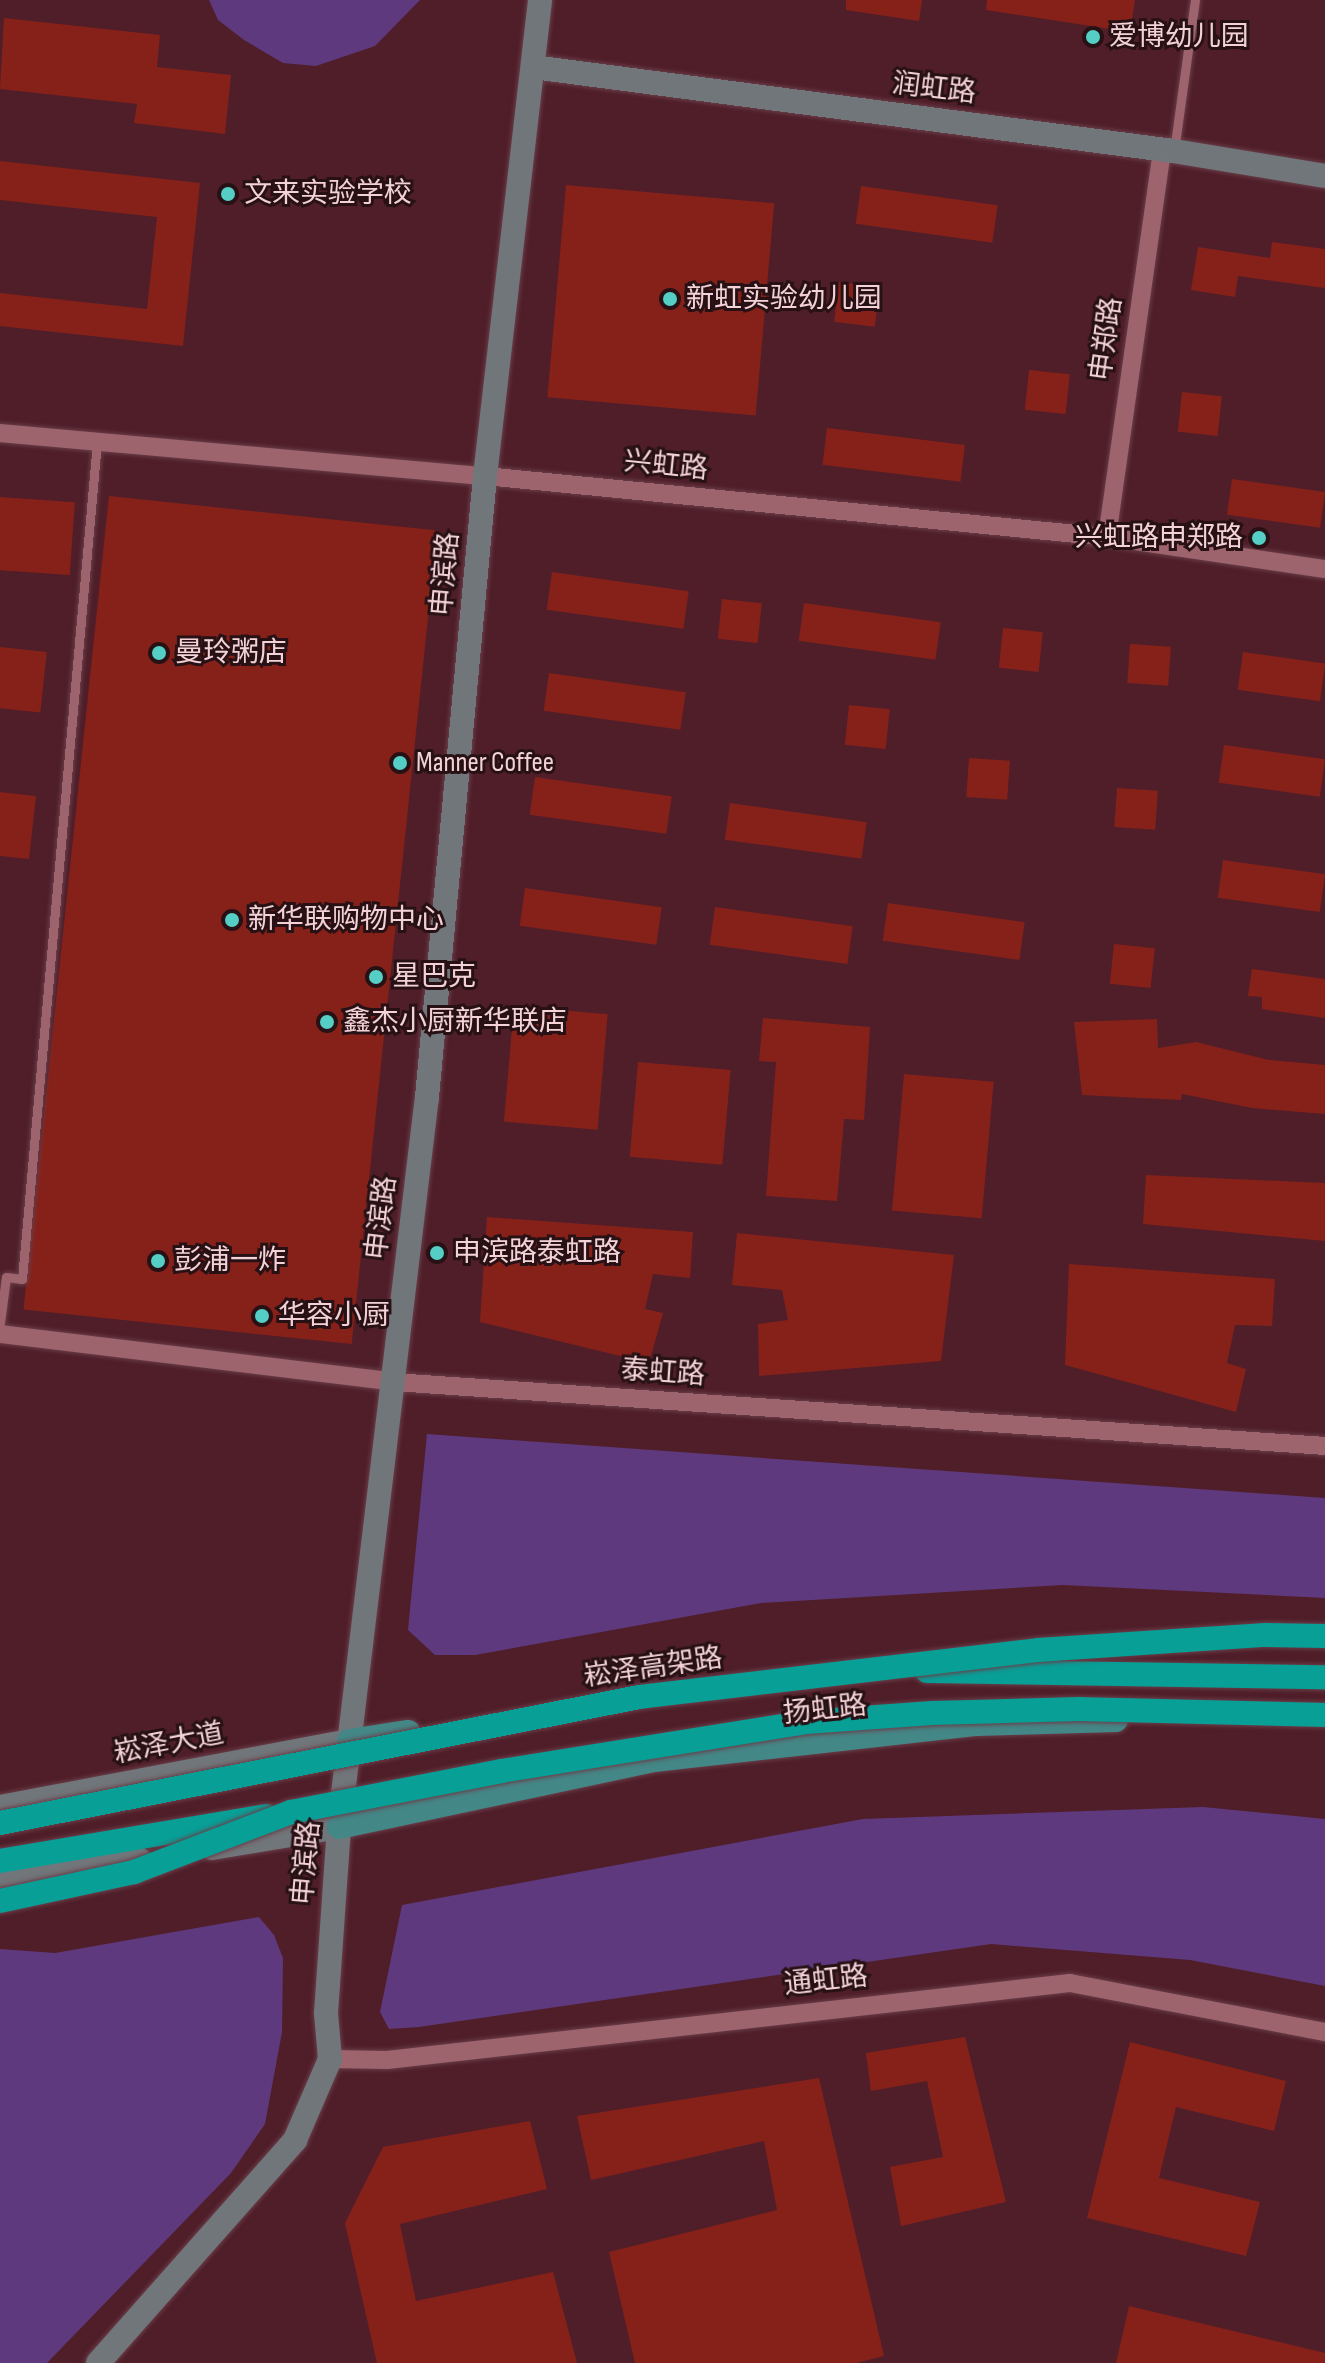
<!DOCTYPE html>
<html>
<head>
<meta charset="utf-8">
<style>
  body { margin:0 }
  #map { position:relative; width:1325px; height:2363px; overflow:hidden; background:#4f1e29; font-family:"Sofia Sans Condensed","Noto Sans SC",sans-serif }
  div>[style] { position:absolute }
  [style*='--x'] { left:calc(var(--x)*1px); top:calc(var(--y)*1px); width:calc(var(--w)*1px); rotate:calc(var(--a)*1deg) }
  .green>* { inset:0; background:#5f397d }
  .building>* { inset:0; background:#86211a; transform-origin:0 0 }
  .roads { filter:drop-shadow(0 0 2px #693e49) drop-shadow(0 0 2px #693e49) }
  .lane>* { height:9px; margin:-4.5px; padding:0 4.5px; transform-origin:4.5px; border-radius:4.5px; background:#9e646e }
  .street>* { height:18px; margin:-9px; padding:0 9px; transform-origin:9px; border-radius:9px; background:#9e646e }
  .secondary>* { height:24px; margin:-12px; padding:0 12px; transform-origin:12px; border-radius:12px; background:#71767a }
  .primary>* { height:24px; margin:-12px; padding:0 12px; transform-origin:12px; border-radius:12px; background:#448787 }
  .highway>* { height:24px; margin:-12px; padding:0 12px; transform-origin:12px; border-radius:12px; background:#089f97 }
  .bridges { filter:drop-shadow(0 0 2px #693e49) drop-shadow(0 0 2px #693e49) }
  .highway-bridge>* { height:24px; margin:-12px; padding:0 12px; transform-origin:12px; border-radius:12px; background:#089f97 }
  .dots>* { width:22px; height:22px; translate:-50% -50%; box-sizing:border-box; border:4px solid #271115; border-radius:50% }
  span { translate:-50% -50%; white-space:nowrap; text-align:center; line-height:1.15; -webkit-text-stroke:6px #271115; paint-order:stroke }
  .poi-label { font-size:28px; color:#f3d2d7 }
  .left { translate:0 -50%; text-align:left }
  .right { translate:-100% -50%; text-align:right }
  .street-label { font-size:28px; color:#f3d2d7 }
</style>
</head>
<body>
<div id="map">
  <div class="green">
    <i style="clip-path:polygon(209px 0,420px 0,375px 46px,316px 66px,283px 63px,244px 40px,218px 20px)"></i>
    <i style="clip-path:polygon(427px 1434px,1325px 1498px,1325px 1598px,1063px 1585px,761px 1603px,475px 1655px,435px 1655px,408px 1630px)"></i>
    <i style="clip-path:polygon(1203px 1807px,1325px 1819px,1325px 1986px,1190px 1960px,991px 1944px,419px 2027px,389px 2029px,380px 2012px,402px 1905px,863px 1819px)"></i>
    <i style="clip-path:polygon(259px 1917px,274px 1935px,283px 1958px,282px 2032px,265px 2124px,231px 2173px,47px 2363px,0 2363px,0 1949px,55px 1953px)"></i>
  </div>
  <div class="building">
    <i style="clip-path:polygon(846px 0,922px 0,919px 21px,846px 10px)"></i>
    <i style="clip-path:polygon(987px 0,1135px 0,1130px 32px,986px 10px)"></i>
    <i style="clip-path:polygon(4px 18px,160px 35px,157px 67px,231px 75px,225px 134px,134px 123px,137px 104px,0 89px)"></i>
    <i style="clip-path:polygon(0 161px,200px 183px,183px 346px,0 326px,0 293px,147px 309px,157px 217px,0 200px)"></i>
    <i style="left:566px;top:185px;width:209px;height:213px;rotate:5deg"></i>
    <i style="left:861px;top:186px;width:138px;height:38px;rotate:8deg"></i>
    <i style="clip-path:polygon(1272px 242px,1325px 249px,1325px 288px,1238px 276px,1235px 297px,1191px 290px,1198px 247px,1270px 258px)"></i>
    <i style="left:839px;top:282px;width:41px;height:40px;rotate:7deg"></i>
    <i style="left:1029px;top:370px;width:41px;height:40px;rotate:6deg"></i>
    <i style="left:1182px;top:392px;width:40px;height:40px;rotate:6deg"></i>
    <i style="left:827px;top:428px;width:139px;height:37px;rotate:7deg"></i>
    <i style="left:1232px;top:479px;width:94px;height:36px;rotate:8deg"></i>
    <i style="left:109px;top:496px;width:330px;height:818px;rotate:6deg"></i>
    <i style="left:0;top:497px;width:75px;height:73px;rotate:4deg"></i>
    <i style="left:552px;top:572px;width:138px;height:38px;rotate:8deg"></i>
    <i style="left:722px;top:599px;width:40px;height:40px;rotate:6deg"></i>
    <i style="left:804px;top:603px;width:138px;height:38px;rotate:8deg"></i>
    <i style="left:1003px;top:628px;width:40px;height:40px;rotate:6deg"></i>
    <i style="left:1130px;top:644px;width:41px;height:39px;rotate:4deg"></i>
    <i style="left:0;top:647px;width:47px;height:61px;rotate:6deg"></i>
    <i style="left:1243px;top:652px;width:83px;height:38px;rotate:8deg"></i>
    <i style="left:549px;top:673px;width:138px;height:38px;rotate:8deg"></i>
    <i style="left:849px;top:705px;width:41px;height:40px;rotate:6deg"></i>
    <i style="left:1224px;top:745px;width:102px;height:38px;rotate:8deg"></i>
    <i style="left:969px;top:758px;width:41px;height:39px;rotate:4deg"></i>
    <i style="left:535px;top:777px;width:138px;height:38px;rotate:8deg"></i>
    <i style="left:1117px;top:788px;width:41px;height:39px;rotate:4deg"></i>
    <i style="clip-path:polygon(0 792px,36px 796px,29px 859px,0 856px)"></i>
    <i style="left:730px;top:803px;width:138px;height:37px;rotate:8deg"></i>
    <i style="left:1223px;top:860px;width:103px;height:38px;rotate:8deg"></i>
    <i style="left:525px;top:888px;width:138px;height:38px;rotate:8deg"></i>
    <i style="left:888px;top:903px;width:138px;height:38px;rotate:8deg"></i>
    <i style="left:715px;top:907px;width:139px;height:38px;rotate:8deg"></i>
    <i style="left:1114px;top:944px;width:41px;height:40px;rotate:6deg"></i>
    <i style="clip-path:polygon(1252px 969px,1325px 979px,1325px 1018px,1262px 1009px,1262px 997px,1248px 996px)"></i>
    <i style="left:514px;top:1006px;width:94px;height:116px;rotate:5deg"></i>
    <i style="clip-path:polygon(763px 1018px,870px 1027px,864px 1120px,844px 1119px,837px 1201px,766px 1196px,776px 1062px,759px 1061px)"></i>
    <i style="clip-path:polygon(1157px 1019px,1158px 1048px,1196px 1042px,1269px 1060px,1325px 1065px,1325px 1114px,1252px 1108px,1182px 1094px,1181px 1100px,1082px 1095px,1074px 1022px)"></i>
    <i style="left:638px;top:1062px;width:93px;height:95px;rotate:5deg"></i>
    <i style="left:904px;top:1074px;width:90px;height:137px;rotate:5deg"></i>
    <i style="clip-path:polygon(1146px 1175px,1325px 1183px,1325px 1241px,1143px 1224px)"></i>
    <i style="clip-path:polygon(487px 1217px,693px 1232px,690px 1278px,653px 1274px,645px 1309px,663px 1313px,649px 1363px,480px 1322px)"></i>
    <i style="clip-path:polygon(737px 1233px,954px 1255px,941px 1361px,759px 1376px,758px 1324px,788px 1320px,782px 1290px,732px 1285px)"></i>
    <i style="clip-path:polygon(1069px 1264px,1275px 1279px,1272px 1326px,1235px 1325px,1227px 1363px,1246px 1369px,1236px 1412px,1065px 1365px)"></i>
    <i style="clip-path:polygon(965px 2037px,1006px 2202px,901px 2226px,890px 2167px,943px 2157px,927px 2081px,871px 2091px,866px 2053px)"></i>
    <i style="clip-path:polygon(1130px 2042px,1286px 2081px,1274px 2131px,1176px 2107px,1159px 2178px,1260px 2202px,1246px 2256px,1087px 2218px)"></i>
    <i style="clip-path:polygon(819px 2078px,884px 2356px,856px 2363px,635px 2363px,609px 2252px,777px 2210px,764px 2141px,591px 2180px,577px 2116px)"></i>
    <i style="clip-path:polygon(530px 2121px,547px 2189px,400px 2224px,416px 2301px,553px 2272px,577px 2363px,377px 2363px,345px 2223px,383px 2147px)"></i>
    <i style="clip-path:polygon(1129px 2306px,1325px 2353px,1325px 2363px,1116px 2363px)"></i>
  </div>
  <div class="roads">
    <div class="lane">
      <i style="--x:1174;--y:151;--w:152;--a:-82.1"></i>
      <i style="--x:0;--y:1323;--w:46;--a:-82.6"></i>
      <i style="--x:6;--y:1277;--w:16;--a:7"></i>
      <i style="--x:22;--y:1279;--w:840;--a:-84.88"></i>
    </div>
    <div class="street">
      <i style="--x:0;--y:433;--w:487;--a:5.1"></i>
      <i style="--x:485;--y:476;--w:625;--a:5.6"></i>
      <i style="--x:1107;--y:537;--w:220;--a:8.4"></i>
      <i style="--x:1107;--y:537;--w:392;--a:-81.9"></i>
      <i style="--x:0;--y:1334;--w:397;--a:6.9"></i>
      <i style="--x:394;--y:1382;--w:933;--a:3.93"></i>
      <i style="--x:330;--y:2059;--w:57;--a:1"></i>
      <i style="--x:387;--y:2060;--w:687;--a:-6.43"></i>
      <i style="--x:1070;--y:1983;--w:260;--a:10.9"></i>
    </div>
    <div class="secondary">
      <i style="--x:533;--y:67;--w:646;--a:7.47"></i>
      <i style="--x:1174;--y:151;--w:153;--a:9.4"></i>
      <i style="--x:0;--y:1807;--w:355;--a:-10.7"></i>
      <i style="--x:212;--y:1848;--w:129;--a:-9.4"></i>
      <i style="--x:0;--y:1883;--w:142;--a:-9.3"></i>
      <i style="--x:98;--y:2363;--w:298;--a:-48.5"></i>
      <i style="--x:295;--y:2140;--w:88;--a:-66.6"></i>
      <i style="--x:330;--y:2059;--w:46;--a:-95"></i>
      <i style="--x:326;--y:2013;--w:186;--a:-86"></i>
      <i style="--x:339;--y:1827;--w:735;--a:-83.13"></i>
      <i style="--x:427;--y:1097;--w:624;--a:-84.66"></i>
      <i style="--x:485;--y:476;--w:479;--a:-83.4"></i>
    </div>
    <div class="primary">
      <i style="--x:349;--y:1741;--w:60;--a:-8.7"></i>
      <i style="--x:339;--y:1827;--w:322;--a:-12"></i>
      <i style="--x:654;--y:1760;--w:325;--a:-6.4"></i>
      <i style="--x:977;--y:1724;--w:139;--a:-1.6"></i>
    </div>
    <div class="highway">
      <i style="--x:927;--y:1671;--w:398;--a:0.9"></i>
      <i style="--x:0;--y:1861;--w:270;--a:-9.6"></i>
    </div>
  </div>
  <div class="bridges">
    <div class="highway-bridge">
      <i style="--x:0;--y:1823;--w:651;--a:-11.15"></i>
      <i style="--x:639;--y:1697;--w:402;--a:-6.7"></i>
      <i style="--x:1038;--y:1650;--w:228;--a:-3.8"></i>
      <i style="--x:1266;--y:1635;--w:59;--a:1"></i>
      <i style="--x:0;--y:1901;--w:137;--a:-12.2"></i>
      <i style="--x:134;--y:1872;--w:168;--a:-20.9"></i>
      <i style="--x:291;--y:1812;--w:214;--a:-11"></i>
      <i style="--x:501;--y:1771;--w:309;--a:-9.1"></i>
      <i style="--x:806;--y:1722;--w:127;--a:-4.1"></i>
      <i style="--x:933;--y:1713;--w:146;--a:-1.6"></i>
      <i style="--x:1079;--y:1709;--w:246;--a:1.4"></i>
    </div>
  </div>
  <div class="dots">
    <i style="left:1093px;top:37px;background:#55cec5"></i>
    <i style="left:228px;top:194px;background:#55cec5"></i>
    <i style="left:670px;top:299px;background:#55cec5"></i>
    <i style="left:1259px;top:538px;background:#55cec5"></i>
    <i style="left:159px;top:653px;background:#55cec5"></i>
    <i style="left:400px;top:763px;background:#55cec5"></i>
    <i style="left:232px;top:920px;background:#55cec5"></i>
    <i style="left:376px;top:977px;background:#55cec5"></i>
    <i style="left:327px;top:1022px;background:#55cec5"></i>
    <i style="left:437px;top:1253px;background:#55cec5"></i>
    <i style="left:158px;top:1261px;background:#55cec5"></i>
    <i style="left:262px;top:1316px;background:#55cec5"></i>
  </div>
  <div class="poi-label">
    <span class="left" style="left:1109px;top:37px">爱博幼儿园</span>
    <span class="left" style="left:244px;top:194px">文来实验学校</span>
    <span class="left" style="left:686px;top:299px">新虹实验幼儿园</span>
    <span class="right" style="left:1243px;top:538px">兴虹路申郑路</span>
    <span class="left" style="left:175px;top:653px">曼玲粥店</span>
    <span class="left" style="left:416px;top:763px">Manner Coffee</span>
    <span class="left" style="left:248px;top:920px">新华联购物中心</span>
    <span class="left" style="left:392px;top:977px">星巴克</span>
    <span class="left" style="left:343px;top:1022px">鑫杰小厨新华联店</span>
    <span class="left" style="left:453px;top:1253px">申滨路泰虹路</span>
    <span class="left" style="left:174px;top:1261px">彭浦一炸</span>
    <span class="left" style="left:278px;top:1316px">华容小厨</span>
  </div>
  <div class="street-label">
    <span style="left:934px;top:89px;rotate:7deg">润虹路</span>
    <span style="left:1107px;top:339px;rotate:-82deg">申郑路</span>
    <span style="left:666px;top:466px;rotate:6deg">兴虹路</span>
    <span style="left:446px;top:574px;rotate:-85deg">申滨路</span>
    <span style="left:382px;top:1218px;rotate:-83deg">申滨路</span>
    <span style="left:663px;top:1373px;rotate:4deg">泰虹路</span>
    <span style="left:653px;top:1668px;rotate:-8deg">崧泽高架路</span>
    <span style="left:825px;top:1710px;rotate:-6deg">扬虹路</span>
    <span style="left:169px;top:1744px;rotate:-11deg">崧泽大道</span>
    <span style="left:307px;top:1863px;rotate:-85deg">申滨路</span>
    <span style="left:826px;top:1981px;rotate:-6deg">通虹路</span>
  </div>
</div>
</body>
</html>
